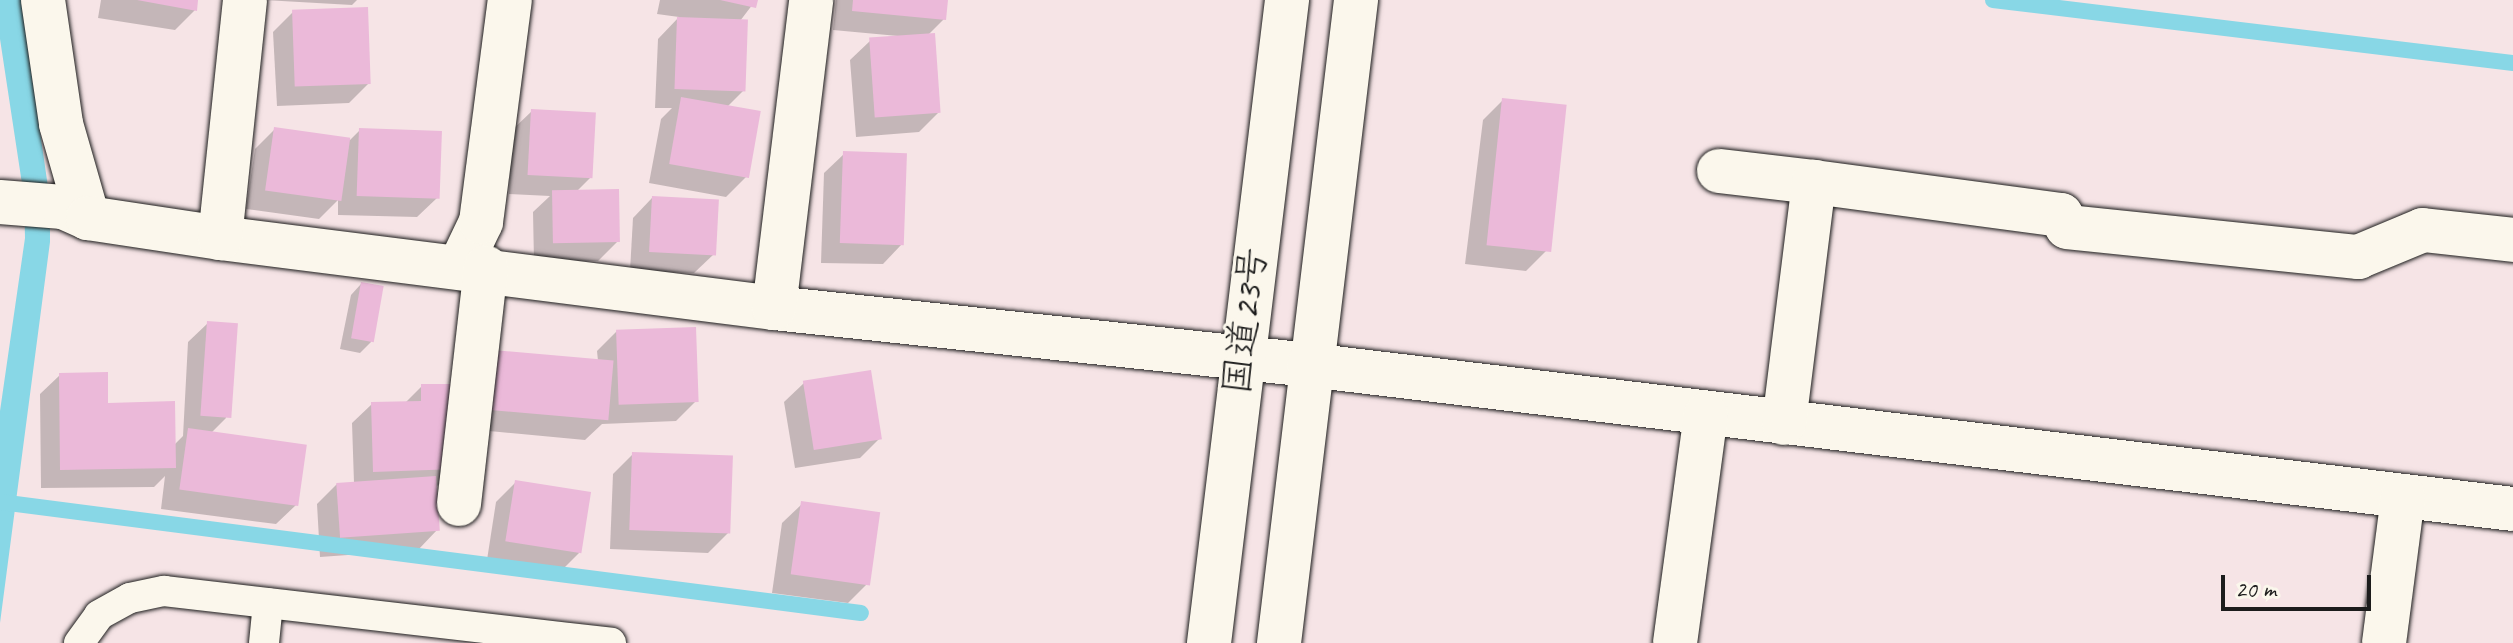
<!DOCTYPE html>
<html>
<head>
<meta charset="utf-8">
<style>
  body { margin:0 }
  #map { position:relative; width:2513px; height:643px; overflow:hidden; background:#f6e4e6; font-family:Caveat,"Klee One",sans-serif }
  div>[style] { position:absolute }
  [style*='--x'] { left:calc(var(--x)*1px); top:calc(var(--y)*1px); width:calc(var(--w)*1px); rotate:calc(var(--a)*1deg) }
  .water>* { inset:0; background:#88d7e6 }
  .shadow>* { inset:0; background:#0003 }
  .stream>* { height:16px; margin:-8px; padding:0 8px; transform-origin:8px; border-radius:8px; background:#88d7e6 }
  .building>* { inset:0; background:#ebb9d9; transform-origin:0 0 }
  .roads { filter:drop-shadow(0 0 2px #1c1c1c) drop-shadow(0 0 2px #1c1c1c) }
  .service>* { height:30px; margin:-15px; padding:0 15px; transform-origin:15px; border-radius:15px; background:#fbf7ec }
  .minor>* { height:44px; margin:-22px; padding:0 22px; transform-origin:22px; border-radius:22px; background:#fbf7ec }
  .trunk>* { height:44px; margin:-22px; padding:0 22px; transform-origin:22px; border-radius:22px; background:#fbf7ec }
  span { translate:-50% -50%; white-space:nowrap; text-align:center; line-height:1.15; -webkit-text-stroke:6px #fbf7ec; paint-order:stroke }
  .street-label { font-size:38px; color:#1c1c1c }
  .scale { position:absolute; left:2221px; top:575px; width:150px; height:36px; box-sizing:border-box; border:4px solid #1c1c1c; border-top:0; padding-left:10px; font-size:24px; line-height:28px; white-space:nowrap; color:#1c1c1c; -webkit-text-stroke:6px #fbf7ec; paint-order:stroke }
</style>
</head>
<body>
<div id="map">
  <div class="water">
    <i style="clip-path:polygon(0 0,21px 0,50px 201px,50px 242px,0 623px,0 411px,25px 238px,24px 197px,0 39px)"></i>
  </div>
  <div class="shadow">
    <i style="clip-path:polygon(101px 0,196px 0,195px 10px,175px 30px,98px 18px)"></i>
    <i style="clip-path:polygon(264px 0,357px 0,352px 5px)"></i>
    <i style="clip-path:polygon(660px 0,756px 0,740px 21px,744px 90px,727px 107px,746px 177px,726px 197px,649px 183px,661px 119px,672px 108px,655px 108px,658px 39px,679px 17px,657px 14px)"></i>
    <i style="clip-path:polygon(836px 0,946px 0,944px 19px,927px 36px,939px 112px,919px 132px,856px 137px,850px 60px,870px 41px,898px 36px,833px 30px)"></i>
    <i style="clip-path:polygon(293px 12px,369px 83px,349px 103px,277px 106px,273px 32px)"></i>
    <i style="clip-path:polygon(1503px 100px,1546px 251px,1526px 271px,1465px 264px,1483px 120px)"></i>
    <i style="clip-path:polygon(532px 111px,591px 177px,576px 192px,618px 241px,598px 261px,534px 262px,533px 212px,550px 196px,509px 194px,512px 130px)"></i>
    <i style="clip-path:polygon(275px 129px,350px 140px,360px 130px,437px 198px,417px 217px,338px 215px,338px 200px,319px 219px,246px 209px,255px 149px)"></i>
    <i style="clip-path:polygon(844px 154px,902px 244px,883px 264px,821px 263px,824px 173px)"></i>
    <i style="clip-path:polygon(652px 198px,714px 254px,694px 273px,630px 271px,633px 218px)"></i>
    <i style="clip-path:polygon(361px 284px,371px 342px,360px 353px,340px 349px,351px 295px)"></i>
    <i style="clip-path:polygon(208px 323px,226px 418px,211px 433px,296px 505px,276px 524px,161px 509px,165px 476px,154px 487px,41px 488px,40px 394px,60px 375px,174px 445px,183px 436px,188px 342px)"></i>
    <i style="clip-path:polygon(617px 331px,696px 401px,676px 421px,602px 424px,585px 440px,468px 429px,474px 372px,598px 361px,597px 351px)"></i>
    <i style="clip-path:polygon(804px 383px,880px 438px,860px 458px,795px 468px,784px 402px)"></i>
    <i style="clip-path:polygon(422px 386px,455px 468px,435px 488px,437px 530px,418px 550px,320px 557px,317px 504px,337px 484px,354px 483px,352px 423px,372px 404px,405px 403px)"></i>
    <i style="clip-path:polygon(633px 454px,728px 533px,708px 553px,610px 549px,613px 474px)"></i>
    <i style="clip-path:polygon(516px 482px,580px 552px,560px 572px,487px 560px,496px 502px)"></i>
    <i style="clip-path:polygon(802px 504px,868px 583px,848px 603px,772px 593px,782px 523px)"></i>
  </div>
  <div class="stream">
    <i style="--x:1993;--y:0;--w:524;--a:6.91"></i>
    <i style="--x:0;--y:502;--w:868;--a:7.35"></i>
  </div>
  <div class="building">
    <i style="clip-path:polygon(137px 0,198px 0,197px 11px)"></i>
    <i style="clip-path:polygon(720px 0,758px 0,756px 8px)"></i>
    <i style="clip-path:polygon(853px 0,948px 0,946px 20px,852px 11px)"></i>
    <i style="left:368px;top:7px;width:77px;height:76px;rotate:88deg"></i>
    <i style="left:677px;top:17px;width:71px;height:72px;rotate:2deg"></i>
    <i style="left:935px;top:33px;width:80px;height:66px;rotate:86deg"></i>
    <i style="left:681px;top:97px;width:81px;height:68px;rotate:10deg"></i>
    <i style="left:1502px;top:98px;width:65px;height:148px;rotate:6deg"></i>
    <i style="left:531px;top:109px;width:65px;height:66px;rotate:3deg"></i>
    <i style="left:274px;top:127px;width:77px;height:64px;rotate:8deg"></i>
    <i style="left:359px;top:128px;width:83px;height:68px;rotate:2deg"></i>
    <i style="left:843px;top:151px;width:64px;height:92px;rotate:2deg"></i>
    <i style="left:619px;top:189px;width:53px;height:67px;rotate:89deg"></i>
    <i style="left:652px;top:196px;width:67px;height:56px;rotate:3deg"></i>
    <i style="left:361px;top:282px;width:23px;height:57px;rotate:10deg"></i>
    <i style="left:207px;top:321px;width:31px;height:95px;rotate:4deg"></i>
    <i style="left:696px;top:327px;width:75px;height:80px;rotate:88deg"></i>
    <i style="left:493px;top:350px;width:121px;height:60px;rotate:5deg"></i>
    <i style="left:871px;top:370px;width:70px;height:69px;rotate:81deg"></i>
    <i style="clip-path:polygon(108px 372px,108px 403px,175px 401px,176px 468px,60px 470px,59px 373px)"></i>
    <i style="clip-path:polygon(421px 384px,454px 384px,457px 469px,373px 472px,371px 402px,421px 401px)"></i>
    <i style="left:188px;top:428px;width:120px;height:62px;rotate:8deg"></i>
    <i style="left:632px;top:452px;width:101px;height:78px;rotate:2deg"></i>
    <i style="left:436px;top:476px;width:55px;height:100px;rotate:86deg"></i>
    <i style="left:515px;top:480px;width:77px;height:62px;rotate:9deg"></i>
    <i style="left:801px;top:501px;width:80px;height:74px;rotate:8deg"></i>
  </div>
  <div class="roads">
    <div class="service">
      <i style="--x:79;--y:643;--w:34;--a:-54"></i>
      <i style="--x:99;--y:615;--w:35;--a:-29"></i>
      <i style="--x:130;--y:598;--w:35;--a:-12"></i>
      <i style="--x:164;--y:591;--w:450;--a:6.6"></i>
      <i style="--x:264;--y:643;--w:40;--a:-84.3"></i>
    </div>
    <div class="minor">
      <i style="--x:43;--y:0;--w:125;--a:81.7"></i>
      <i style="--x:61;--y:124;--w:98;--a:74"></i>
      <i style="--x:1719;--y:171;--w:96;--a:6.6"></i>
      <i style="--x:0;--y:202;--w:63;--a:4.5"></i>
      <i style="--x:63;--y:207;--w:27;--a:24"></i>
      <i style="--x:88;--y:218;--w:134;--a:8.6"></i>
      <i style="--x:220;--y:238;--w:558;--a:7.2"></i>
      <i style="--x:774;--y:308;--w:538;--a:6.08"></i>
      <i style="--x:1309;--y:365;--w:1213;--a:6.82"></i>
      <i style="--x:220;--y:238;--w:239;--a:-84"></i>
      <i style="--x:460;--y:266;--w:49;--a:-64.5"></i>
      <i style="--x:481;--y:222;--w:224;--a:-82.6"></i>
      <i style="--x:774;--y:308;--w:310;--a:-83.1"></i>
      <i style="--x:1784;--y:423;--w:243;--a:-82.9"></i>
      <i style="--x:1814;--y:182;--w:249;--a:7.6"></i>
      <i style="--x:2061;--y:215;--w:13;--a:63"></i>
      <i style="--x:2067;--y:227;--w:293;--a:5.9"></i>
      <i style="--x:2358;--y:257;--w:70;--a:-22.6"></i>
      <i style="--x:2423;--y:230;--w:91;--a:6.3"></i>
      <i style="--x:459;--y:504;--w:238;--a:-83.5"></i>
      <i style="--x:1675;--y:643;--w:230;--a:-82.3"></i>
      <i style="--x:2384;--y:643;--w:148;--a:-82.6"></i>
    </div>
    <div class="trunk">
      <i style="--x:1209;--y:643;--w:648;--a:-83.08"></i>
      <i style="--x:1279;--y:643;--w:648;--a:-83.17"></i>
    </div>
  </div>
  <div class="street-label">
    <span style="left:1245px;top:321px;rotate:-83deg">国道23号</span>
  </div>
  <div class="scale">20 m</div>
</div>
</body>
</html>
